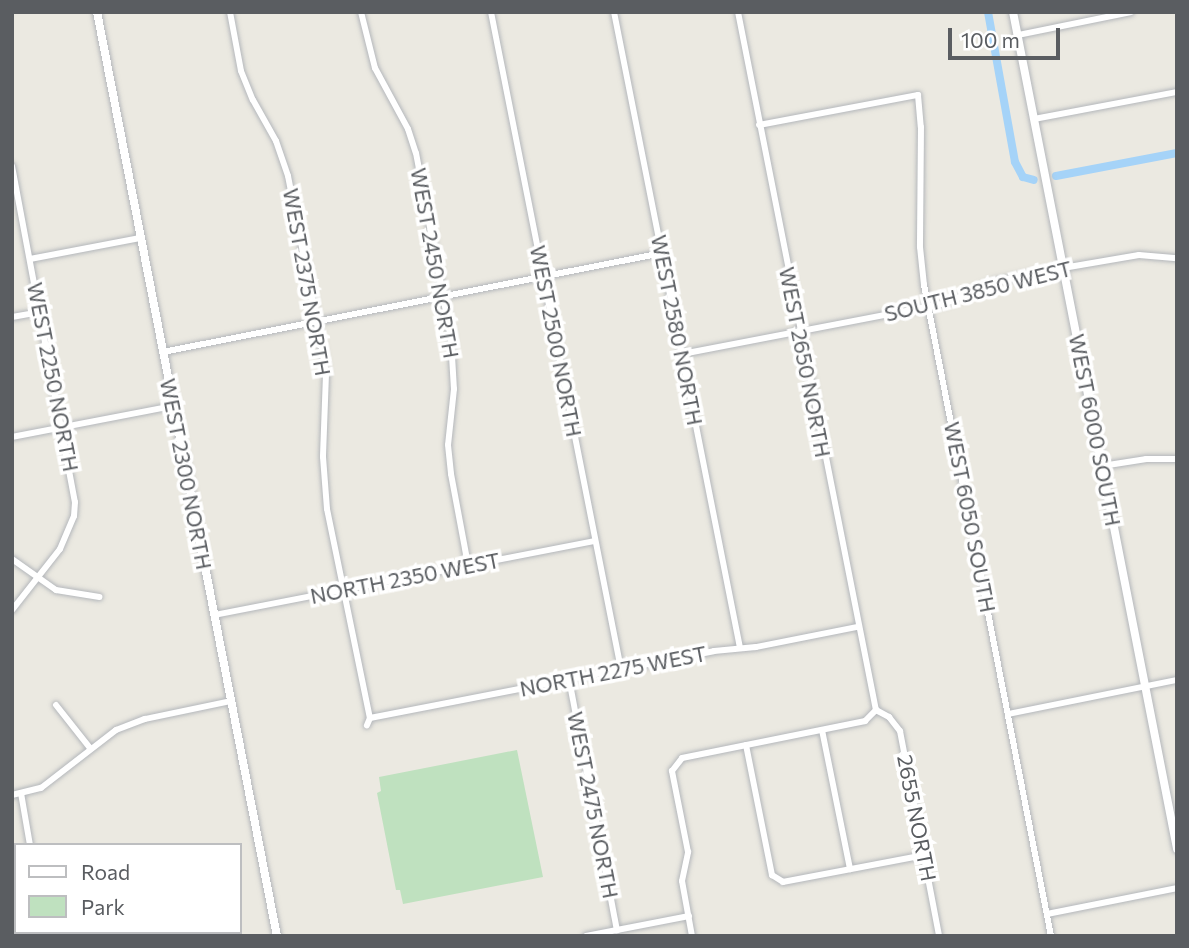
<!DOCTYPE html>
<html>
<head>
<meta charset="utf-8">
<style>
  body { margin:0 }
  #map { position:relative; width:1189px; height:948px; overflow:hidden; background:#ebe9e1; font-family:Commissioner,sans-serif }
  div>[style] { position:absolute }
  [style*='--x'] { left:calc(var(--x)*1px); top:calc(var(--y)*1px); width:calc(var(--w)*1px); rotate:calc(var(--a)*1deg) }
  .green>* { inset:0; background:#bfe1bf }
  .canal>* { height:8px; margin:-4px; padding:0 4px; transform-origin:4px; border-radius:4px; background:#a5d3f8 }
  .roads { filter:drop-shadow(0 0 2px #b4b7bb) drop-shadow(0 0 2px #b4b7bb) }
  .minor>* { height:6px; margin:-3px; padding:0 3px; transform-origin:3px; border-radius:3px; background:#fff }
  .tertiary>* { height:8px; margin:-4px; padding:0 4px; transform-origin:4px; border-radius:4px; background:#fff }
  span { translate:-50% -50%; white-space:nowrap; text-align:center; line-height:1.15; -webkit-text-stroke:7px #fff; paint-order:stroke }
  .street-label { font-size:21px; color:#5a5d61 }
  .frame { position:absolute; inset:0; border:14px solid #5a5d61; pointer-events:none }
  .legend { position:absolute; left:14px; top:843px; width:228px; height:91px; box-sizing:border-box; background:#fff; border:2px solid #bdbec0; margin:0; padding:9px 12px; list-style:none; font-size:21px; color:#5a5d61 }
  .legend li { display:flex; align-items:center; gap:14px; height:35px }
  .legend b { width:35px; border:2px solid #bdbec0 }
  .scale { position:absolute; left:948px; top:28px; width:112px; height:32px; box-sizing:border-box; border:4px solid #5a5d61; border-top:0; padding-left:9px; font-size:21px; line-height:24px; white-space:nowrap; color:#5a5d61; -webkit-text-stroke:5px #fff; paint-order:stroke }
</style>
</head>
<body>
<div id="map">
  <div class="green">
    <i style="clip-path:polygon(517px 750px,543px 877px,403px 904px,400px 890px,396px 890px,377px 793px,381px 791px,379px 777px)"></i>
  </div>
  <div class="canal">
    <i style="--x:988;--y:12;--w:152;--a:79.8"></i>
    <i style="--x:1015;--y:162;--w:17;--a:62"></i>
    <i style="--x:1023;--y:177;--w:11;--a:15"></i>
    <i style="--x:1056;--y:176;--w:123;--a:-10.8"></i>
  </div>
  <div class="roads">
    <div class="minor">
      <i style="--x:230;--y:12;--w:60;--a:79.4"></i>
      <i style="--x:241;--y:71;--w:31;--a:68"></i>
      <i style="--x:253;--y:100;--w:47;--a:60.7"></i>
      <i style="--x:276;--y:141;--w:37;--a:71"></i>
      <i style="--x:288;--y:176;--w:176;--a:78.9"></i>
      <i style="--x:322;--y:349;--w:25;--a:81"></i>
      <i style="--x:326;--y:374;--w:83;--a:92.1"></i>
      <i style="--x:323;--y:457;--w:52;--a:85.6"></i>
      <i style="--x:327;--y:509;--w:213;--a:78.4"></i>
      <i style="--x:370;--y:718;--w:8;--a:113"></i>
      <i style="--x:361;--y:12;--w:58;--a:76"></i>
      <i style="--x:375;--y:68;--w:69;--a:61.6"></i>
      <i style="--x:408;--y:129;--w:25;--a:72"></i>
      <i style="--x:416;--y:153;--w:189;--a:79.3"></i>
      <i style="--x:451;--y:339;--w:50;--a:86.6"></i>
      <i style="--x:454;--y:389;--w:56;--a:96.1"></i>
      <i style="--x:448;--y:445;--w:29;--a:84"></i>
      <i style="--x:451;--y:474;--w:93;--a:79.4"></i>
      <i style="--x:491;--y:12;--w:670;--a:78.81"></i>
      <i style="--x:614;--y:12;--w:648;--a:78.79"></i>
      <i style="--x:738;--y:12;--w:712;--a:78.82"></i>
      <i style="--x:1018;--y:35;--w:115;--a:-11.5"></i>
      <i style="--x:1034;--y:119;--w:146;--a:-10.7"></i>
      <i style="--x:759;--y:125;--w:162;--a:-10.7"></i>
      <i style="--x:918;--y:95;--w:32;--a:85"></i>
      <i style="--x:921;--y:127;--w:120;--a:90.5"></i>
      <i style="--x:920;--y:247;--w:38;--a:84"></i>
      <i style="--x:924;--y:285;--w:663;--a:78.96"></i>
      <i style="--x:12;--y:166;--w:342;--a:79.4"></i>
      <i style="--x:75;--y:502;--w:14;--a:94"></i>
      <i style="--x:74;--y:516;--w:36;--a:113"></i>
      <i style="--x:60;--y:549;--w:78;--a:128.2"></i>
      <i style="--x:30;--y:259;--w:112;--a:-10.8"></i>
      <i style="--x:12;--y:317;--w:28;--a:-10"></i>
      <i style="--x:163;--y:352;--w:509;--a:-11.22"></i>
      <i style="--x:682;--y:354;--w:269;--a:-10.9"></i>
      <i style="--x:946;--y:303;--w:52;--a:-23.6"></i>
      <i style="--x:994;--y:282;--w:70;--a:-11.5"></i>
      <i style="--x:1063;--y:268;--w:77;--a:-9.7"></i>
      <i style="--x:1139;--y:255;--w:38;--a:5"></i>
      <i style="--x:12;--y:437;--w:164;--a:-10.9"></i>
      <i style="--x:1102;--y:466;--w:45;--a:-9"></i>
      <i style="--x:1146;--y:459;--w:31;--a:0"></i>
      <i style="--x:12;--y:559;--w:54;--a:35.2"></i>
      <i style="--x:56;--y:590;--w:44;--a:9.2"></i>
      <i style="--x:214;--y:615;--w:388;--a:-11"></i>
      <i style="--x:569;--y:679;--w:256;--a:79.2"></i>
      <i style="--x:56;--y:705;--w:55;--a:51.7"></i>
      <i style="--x:876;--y:710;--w:15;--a:28"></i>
      <i style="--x:889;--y:717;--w:18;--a:52"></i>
      <i style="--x:900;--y:731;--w:209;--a:79.2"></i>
      <i style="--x:1008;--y:714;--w:172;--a:-11.4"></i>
      <i style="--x:370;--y:718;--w:350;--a:-11"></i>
      <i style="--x:714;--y:651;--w:42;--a:-5.4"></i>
      <i style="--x:756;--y:647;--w:103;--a:-11.2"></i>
      <i style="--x:822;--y:730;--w:142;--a:78.6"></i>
      <i style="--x:746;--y:745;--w:133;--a:78.7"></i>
      <i style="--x:772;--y:875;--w:13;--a:32"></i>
      <i style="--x:783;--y:882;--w:144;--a:-10.8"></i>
      <i style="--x:21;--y:793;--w:53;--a:80.2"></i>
      <i style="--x:12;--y:795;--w:30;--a:-14"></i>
      <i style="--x:41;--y:788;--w:95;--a:-37.7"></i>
      <i style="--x:116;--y:730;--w:31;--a:-21"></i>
      <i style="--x:145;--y:719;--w:88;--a:-11.8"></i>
      <i style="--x:12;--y:897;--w:4;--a:0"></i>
      <i style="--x:1047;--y:914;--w:133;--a:-11.3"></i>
      <i style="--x:112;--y:932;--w:4;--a:76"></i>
      <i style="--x:212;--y:932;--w:4;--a:76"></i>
      <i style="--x:38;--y:936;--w:4;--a:-90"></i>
      <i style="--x:586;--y:936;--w:105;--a:-11"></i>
      <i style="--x:692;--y:936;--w:56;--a:-100.3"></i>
      <i style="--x:682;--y:881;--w:30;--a:-78"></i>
      <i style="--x:688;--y:852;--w:83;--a:-101.2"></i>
      <i style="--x:672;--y:771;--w:16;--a:-52"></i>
      <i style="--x:682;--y:758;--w:187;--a:-11.4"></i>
      <i style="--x:865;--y:721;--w:16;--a:-45"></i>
    </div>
    <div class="tertiary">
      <i style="--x:97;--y:12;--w:941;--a:78.98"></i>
      <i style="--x:1013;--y:12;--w:853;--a:78.91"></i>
    </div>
  </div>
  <div class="street-label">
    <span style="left:435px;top:263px;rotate:80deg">WEST 2450 NORTH</span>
    <span style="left:307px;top:282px;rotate:80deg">WEST 2375 NORTH</span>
    <span style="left:978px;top:291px;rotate:-14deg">SOUTH 3850 WEST</span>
    <span style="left:677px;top:330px;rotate:79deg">WEST 2580 NORTH</span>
    <span style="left:556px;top:341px;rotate:79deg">WEST 2500 NORTH</span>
    <span style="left:805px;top:362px;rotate:79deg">WEST 2650 NORTH</span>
    <span style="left:53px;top:377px;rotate:79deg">WEST 2250 NORTH</span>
    <span style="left:1095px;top:430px;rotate:79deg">WEST 6000 SOUTH</span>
    <span style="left:186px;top:474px;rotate:79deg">WEST 2300 NORTH</span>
    <span style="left:970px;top:517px;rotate:79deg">WEST 6050 SOUTH</span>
    <span style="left:405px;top:578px;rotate:-11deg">NORTH 2350 WEST</span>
    <span style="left:613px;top:671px;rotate:-11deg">NORTH 2275 WEST</span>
    <span style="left:593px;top:805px;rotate:79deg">WEST 2475 NORTH</span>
    <span style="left:917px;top:818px;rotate:79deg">2655 NORTH</span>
  </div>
  <div class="frame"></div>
  <ul class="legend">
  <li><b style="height:9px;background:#fff"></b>Road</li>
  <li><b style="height:19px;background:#bfe1bf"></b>Park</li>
  </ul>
  <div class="scale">100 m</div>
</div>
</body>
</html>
